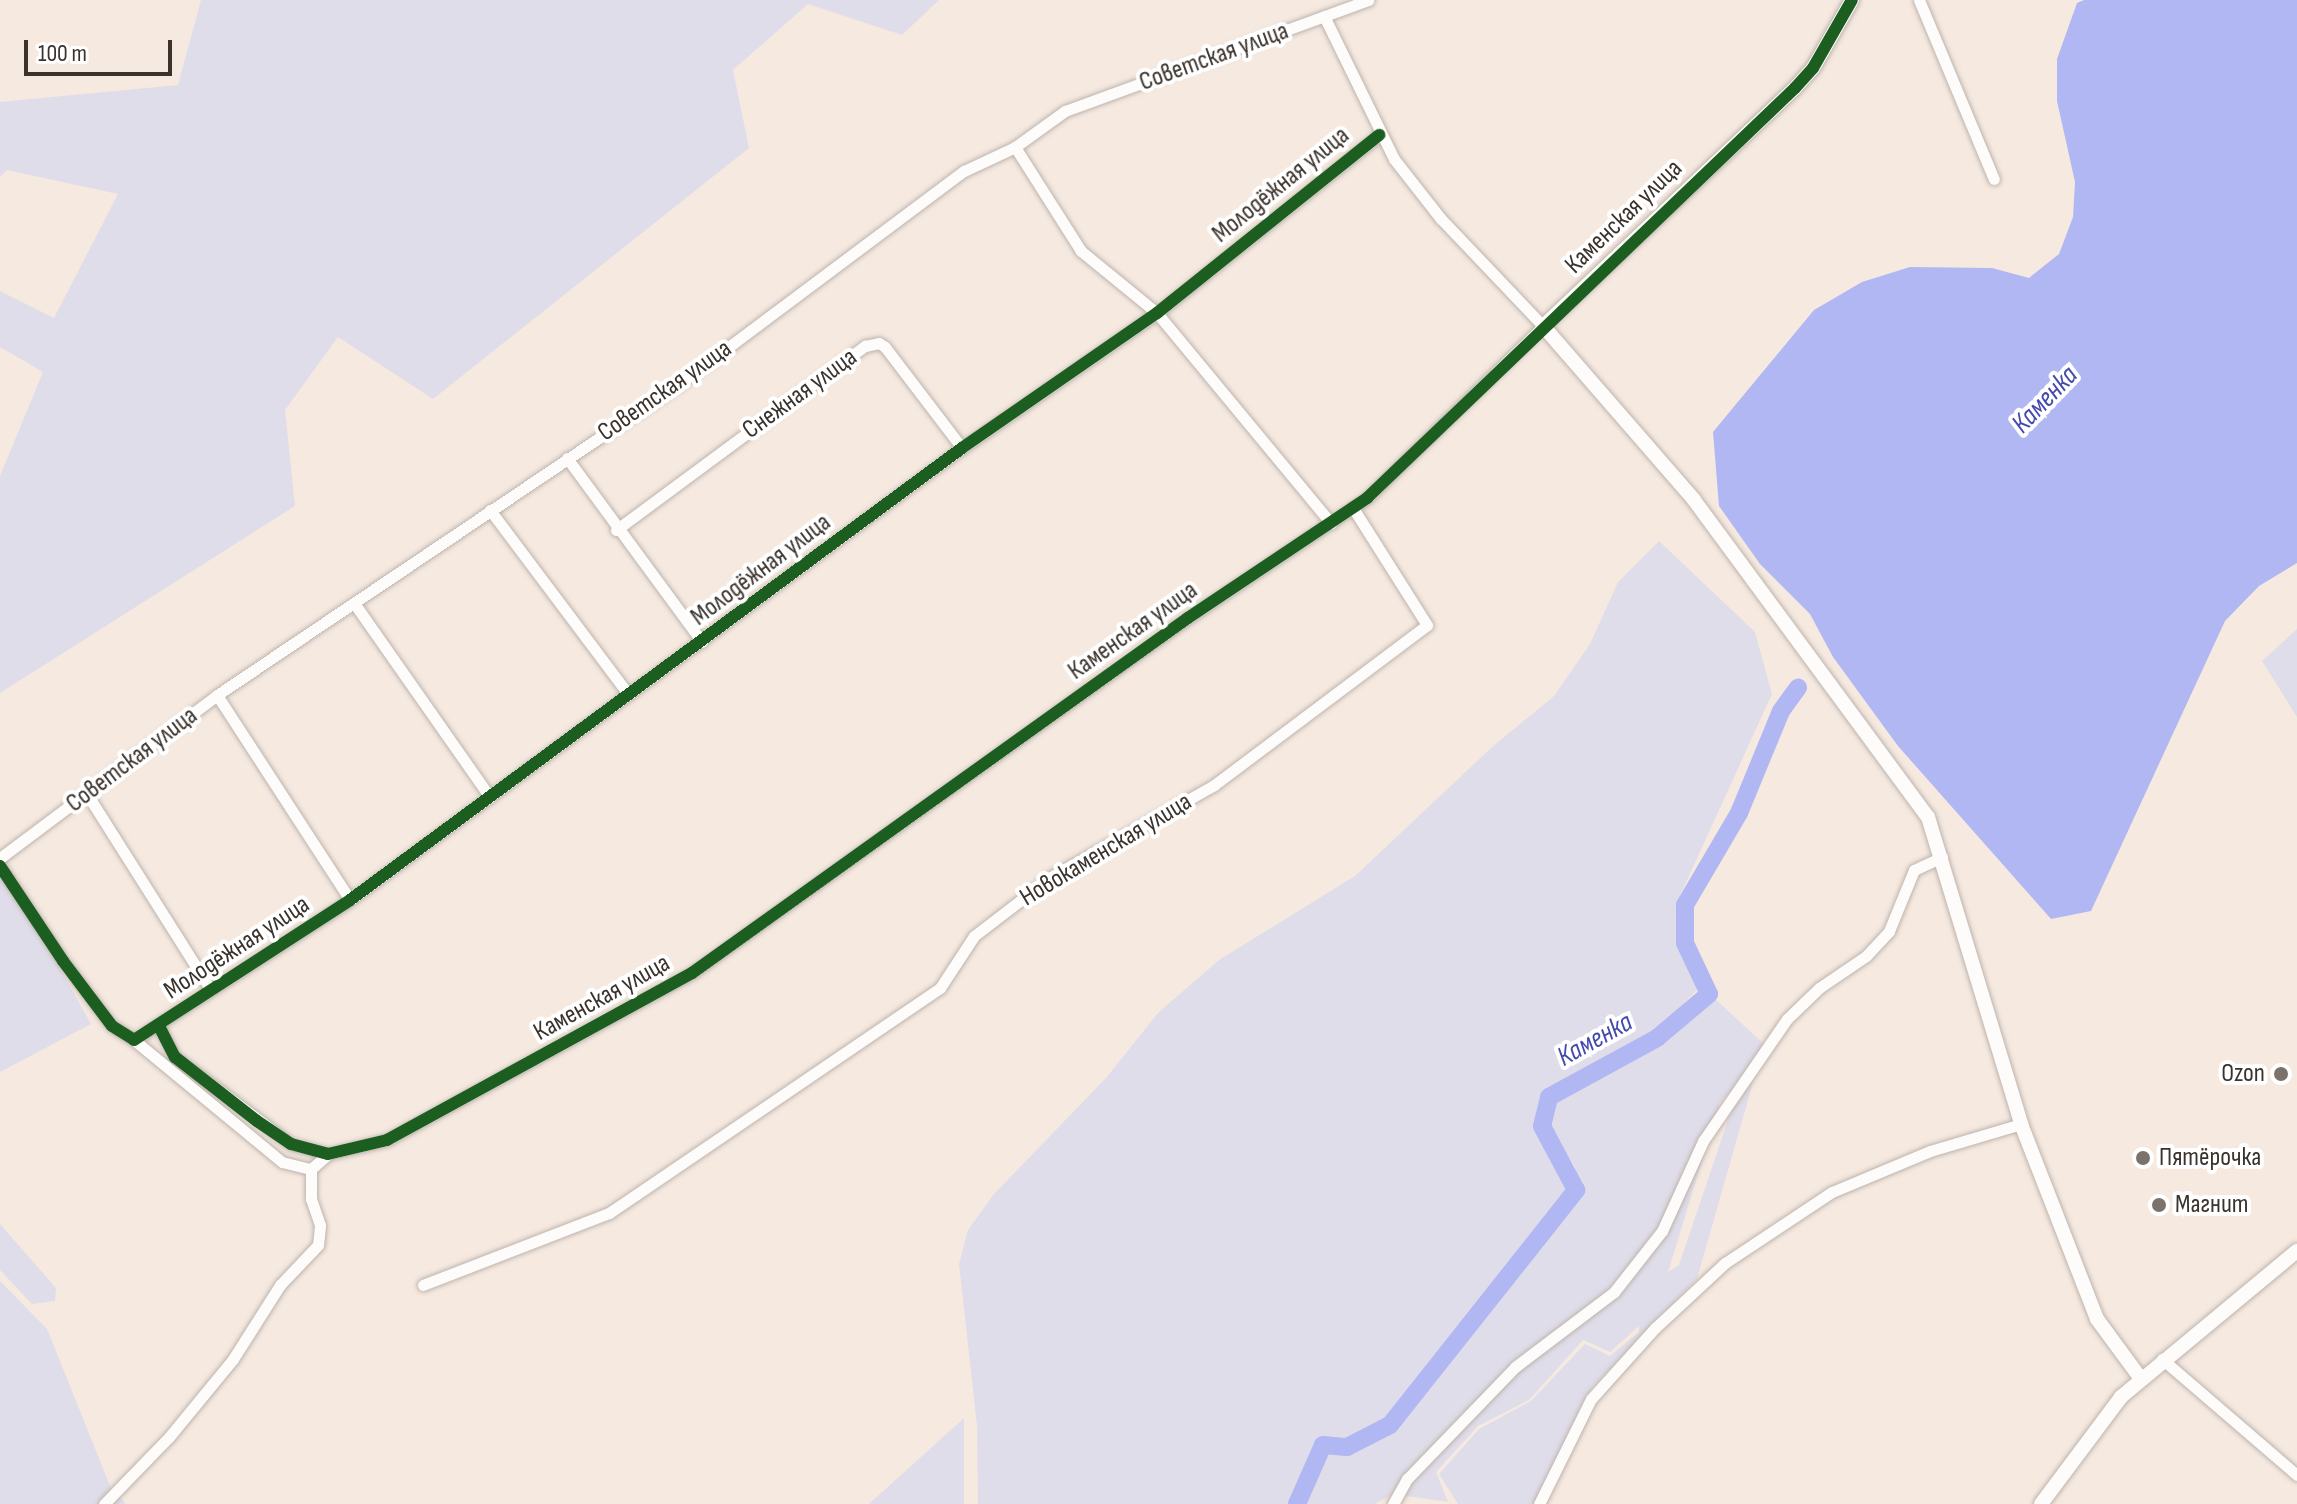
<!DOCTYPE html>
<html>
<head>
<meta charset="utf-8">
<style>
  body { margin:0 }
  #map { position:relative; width:2297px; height:1504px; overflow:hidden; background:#f5e9e0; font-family:"Sofia Sans Condensed",sans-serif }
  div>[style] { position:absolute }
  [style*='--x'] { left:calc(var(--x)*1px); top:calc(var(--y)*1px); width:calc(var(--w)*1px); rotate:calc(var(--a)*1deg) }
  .green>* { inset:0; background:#e0ddea }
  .water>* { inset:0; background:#b1b7f2 }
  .river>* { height:18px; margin:-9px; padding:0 9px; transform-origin:9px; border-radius:9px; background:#b1b7f2 }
  .roads { filter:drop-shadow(0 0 2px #bdb4ad) drop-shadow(0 0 2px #bdb4ad) }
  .minor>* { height:11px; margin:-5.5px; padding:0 5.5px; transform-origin:5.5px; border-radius:5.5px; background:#fefcfa }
  .tertiary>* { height:14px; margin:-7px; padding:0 7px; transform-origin:7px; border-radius:7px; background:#fefcfa }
  .cycleway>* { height:12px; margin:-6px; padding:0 6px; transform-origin:6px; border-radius:6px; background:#1b5e20 }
  .dots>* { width:22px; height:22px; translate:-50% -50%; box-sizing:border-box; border:4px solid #fff; border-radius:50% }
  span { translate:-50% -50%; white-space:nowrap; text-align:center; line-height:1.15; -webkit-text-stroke:8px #fff; paint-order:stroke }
  .street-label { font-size:26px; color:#3a322c }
  .poi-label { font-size:26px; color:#3a322c }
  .right { translate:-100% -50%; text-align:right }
  .left { translate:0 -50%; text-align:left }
  .water-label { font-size:28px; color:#4449ad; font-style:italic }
  .scale { position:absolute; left:24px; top:40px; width:148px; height:36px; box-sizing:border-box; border:4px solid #3a322c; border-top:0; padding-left:10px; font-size:24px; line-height:28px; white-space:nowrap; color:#3a322c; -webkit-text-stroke:6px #fff; paint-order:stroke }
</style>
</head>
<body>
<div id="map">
  <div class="green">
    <i style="clip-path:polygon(201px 0,939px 0,902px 35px,808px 4px,733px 70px,749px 148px,433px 399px,338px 337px,285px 410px,295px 506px,0 693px,0 476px,43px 372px,0 347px,0 291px,54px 318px,118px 194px,7px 170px,0 177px,0 102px,178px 85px)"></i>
    <i style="clip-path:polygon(1659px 541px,1755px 632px,1772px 694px,1678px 900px,1679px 947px,1697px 990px,1653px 1033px,1544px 1090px,1535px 1127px,1570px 1189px,1388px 1421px,1347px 1441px,1319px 1441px,1294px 1504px,978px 1504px,977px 1426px,959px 1264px,968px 1230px,994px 1194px,1106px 1078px,1158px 1013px,1219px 960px,1355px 876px,1491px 748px,1554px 696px,1590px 644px,1618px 582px)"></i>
    <i style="clip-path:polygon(2297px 629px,2297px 717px,2262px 661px)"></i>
    <i style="clip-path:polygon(0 860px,91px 1024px,0 1072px)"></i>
    <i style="clip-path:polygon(evenodd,1712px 996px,1766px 1046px,1751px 1064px,1752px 1086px,1697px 1279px,1592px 1387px,1534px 1504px,1458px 1504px,1439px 1474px,1479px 1429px,1531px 1401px,1585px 1344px,1610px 1356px,1639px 1332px,1639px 1326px,1610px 1352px,1583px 1340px,1529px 1400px,1478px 1426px,1436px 1472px,1448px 1502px,1393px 1494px,1375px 1504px,1302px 1504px,1325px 1450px,1348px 1452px,1391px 1431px,1580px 1193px,1575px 1167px,1549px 1126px,1556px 1100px,1663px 1041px,1712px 996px,1729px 1092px,1735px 1095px,1725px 1129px,1679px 1265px,1668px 1272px,1720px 1103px,1729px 1092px)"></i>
    <i style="clip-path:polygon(0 1224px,56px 1288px,55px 1301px,32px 1304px,0 1270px)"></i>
    <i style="clip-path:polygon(0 1281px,47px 1329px,111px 1488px,126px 1504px,0 1504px)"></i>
    <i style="clip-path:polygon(964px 1418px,964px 1504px,869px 1504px)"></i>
  </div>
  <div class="water">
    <i style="clip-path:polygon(2084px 0,2297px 0,2297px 563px,2259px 586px,2225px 621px,2091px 911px,2051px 919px,1898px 746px,1833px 657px,1810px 614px,1760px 564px,1719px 506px,1713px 432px,1814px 310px,1862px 282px,1910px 267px,1992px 268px,2029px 278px,2059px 254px,2073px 217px,2075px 182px,2057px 101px,2057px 59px,2077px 3px)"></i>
  </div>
  <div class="river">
    <i style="--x:1297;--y:1504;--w:64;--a:-66.2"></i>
    <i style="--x:1323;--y:1445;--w:24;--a:5"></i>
    <i style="--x:1347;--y:1447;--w:48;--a:-27.1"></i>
    <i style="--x:1390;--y:1425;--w:300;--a:-51.6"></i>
    <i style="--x:1576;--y:1190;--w:72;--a:-118"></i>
    <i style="--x:1542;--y:1126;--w:30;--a:-76"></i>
    <i style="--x:1549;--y:1097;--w:123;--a:-28.6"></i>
    <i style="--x:1657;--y:1038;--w:68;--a:-40.2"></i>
    <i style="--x:1709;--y:994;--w:56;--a:-115.2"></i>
    <i style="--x:1685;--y:943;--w:38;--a:-90"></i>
    <i style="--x:1685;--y:905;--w:107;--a:-59.6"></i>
    <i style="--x:1739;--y:813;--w:110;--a:-67.6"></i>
    <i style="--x:1781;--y:711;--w:29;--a:-54"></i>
  </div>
  <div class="roads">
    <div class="minor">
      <i style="--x:1919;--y:0;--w:194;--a:67.3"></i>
      <i style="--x:1015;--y:147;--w:123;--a:57.6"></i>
      <i style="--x:1081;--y:251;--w:98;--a:39.2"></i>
      <i style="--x:1157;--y:313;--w:273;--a:50.4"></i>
      <i style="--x:567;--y:458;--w:228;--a:53.7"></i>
      <i style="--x:490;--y:510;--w:230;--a:53.1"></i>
      <i style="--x:616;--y:530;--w:310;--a:-36.5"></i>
      <i style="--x:865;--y:346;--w:14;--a:-12"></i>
      <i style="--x:879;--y:343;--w:7;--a:34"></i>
      <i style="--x:885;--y:347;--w:127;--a:52.7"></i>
      <i style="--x:354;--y:603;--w:237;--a:55"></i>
      <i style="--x:217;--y:695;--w:244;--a:57"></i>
      <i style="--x:87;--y:794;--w:232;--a:57.7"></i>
      <i style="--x:0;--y:858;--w:271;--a:-36.9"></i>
      <i style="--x:217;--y:695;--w:557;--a:-33.95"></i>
      <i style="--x:679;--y:384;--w:356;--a:-36.8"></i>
      <i style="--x:964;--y:171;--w:56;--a:-25.2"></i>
      <i style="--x:1015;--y:147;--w:62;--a:-35.8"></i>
      <i style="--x:1065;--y:111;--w:323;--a:-20.1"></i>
      <i style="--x:0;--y:866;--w:114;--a:56.4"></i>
      <i style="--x:63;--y:961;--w:81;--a:53"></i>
      <i style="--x:112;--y:1026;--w:26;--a:32"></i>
      <i style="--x:134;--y:1040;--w:257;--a:-32.9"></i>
      <i style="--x:350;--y:900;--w:761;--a:-36.45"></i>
      <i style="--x:962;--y:448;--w:237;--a:-34.7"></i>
      <i style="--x:1157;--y:313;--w:285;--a:-38.7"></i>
      <i style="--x:159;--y:1026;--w:35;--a:63"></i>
      <i style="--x:175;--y:1057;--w:145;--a:36.9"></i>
      <i style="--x:291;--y:1144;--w:38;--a:15"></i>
      <i style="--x:328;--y:1154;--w:61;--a:-13.3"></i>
      <i style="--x:387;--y:1140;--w:348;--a:-28.7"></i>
      <i style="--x:692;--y:973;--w:610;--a:-35.59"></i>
      <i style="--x:1188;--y:618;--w:216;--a:-33.8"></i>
      <i style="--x:1367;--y:498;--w:246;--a:-44.3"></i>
      <i style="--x:1543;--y:326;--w:148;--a:-133.6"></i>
      <i style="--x:1441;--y:219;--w:76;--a:-128.1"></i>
      <i style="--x:1394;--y:159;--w:159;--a:-116.1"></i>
      <i style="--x:134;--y:1040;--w:192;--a:39.5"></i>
      <i style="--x:282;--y:1162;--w:30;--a:14"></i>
      <i style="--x:311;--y:1169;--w:23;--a:-41"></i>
      <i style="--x:423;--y:1285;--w:199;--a:-21.2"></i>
      <i style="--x:609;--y:1213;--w:400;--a:-34.2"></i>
      <i style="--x:940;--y:988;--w:62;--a:-56.8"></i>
      <i style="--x:974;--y:936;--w:97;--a:-37.5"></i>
      <i style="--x:1051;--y:877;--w:187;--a:-29.4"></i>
      <i style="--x:1214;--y:785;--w:266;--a:-36.9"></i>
      <i style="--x:1427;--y:625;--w:138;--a:-122.3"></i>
      <i style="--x:2162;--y:1359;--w:178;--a:40.7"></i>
      <i style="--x:104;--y:1504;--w:93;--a:-45.9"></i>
      <i style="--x:169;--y:1437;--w:101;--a:-50.6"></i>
      <i style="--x:233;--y:1359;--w:88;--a:-57.6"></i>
      <i style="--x:280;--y:1285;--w:55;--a:-46.5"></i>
      <i style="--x:318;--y:1245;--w:20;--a:-84"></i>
      <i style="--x:320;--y:1225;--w:28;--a:-109"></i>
      <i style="--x:311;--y:1199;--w:30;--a:-90"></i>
      <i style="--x:1393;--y:1504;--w:29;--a:-61"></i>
      <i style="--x:1407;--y:1479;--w:156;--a:-46"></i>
      <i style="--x:1515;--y:1367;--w:124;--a:-37.1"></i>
      <i style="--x:1614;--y:1292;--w:78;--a:-51.8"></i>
      <i style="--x:1662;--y:1231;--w:99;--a:-65.5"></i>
      <i style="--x:1703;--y:1141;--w:148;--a:-55.5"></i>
      <i style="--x:1787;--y:1019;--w:45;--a:-44.1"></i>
      <i style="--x:1819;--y:988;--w:57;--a:-34.2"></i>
      <i style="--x:1866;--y:956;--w:34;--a:-47"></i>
      <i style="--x:1889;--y:931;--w:66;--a:-67.7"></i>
      <i style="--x:1914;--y:870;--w:31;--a:-25"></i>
      <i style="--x:1539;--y:1504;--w:117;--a:-63.7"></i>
      <i style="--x:1591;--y:1399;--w:96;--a:-48"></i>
      <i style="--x:1655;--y:1328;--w:96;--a:-42.9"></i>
      <i style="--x:1725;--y:1263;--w:128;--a:-33.6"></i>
      <i style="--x:1832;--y:1192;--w:106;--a:-22.7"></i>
      <i style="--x:1930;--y:1151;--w:95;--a:-16.5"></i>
    </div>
    <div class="tertiary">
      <i style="--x:1852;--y:0;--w:78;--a:119.8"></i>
      <i style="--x:1813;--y:68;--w:27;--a:132"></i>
      <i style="--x:1795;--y:88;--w:347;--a:136.6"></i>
      <i style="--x:1543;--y:326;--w:230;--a:49"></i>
      <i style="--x:1694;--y:500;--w:394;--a:53.6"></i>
      <i style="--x:1928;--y:817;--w:321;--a:73.1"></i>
      <i style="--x:2021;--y:1124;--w:209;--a:68.7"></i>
      <i style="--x:2097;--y:1319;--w:74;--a:53.7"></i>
      <i style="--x:2041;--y:1504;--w:134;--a:-53.2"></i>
      <i style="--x:2121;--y:1397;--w:229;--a:-39.7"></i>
    </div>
  </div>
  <div class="cycleway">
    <i style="--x:0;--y:866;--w:114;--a:56.4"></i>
    <i style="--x:63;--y:961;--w:81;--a:53"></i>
    <i style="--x:112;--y:1026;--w:26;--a:32"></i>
    <i style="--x:134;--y:1040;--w:257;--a:-32.9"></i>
    <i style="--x:350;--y:900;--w:761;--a:-36.45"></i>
    <i style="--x:962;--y:448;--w:237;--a:-34.7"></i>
    <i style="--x:1157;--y:313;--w:285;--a:-38.7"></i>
    <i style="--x:159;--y:1026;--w:35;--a:63"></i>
    <i style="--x:175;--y:1057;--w:104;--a:38"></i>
    <i style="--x:257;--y:1121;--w:41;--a:34.1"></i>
    <i style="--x:291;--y:1144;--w:38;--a:15"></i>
    <i style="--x:328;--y:1154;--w:61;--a:-13.3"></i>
    <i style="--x:387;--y:1140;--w:348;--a:-28.7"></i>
    <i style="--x:692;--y:973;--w:610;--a:-35.59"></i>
    <i style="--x:1188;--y:618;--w:216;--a:-33.8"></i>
    <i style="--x:1367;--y:498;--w:593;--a:-43.77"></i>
    <i style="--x:1795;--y:88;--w:27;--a:-48"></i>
    <i style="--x:1813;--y:68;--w:78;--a:-60.2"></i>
  </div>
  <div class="dots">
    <i style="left:2281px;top:1074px;background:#7b726b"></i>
    <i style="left:2143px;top:1158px;background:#7b726b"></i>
    <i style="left:2159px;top:1205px;background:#7b726b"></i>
  </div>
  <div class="street-label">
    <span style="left:1214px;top:57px;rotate:-20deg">Советская улица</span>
    <span style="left:1281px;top:185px;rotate:-39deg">Молодёжная улица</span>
    <span style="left:1624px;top:217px;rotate:-44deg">Каменская улица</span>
    <span style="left:665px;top:391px;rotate:-35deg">Советская улица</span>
    <span style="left:800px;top:394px;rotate:-36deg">Снежная улица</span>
    <span style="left:761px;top:570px;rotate:-37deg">Молодёжная улица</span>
    <span style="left:1133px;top:631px;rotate:-35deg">Каменская улица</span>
    <span style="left:132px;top:760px;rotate:-37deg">Советская улица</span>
    <span style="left:1106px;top:850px;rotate:-31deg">Новокаменская улица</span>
    <span style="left:237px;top:948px;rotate:-33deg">Молодёжная улица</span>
    <span style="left:602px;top:998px;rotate:-29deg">Каменская улица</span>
  </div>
  <div class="poi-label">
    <span class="right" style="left:2265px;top:1074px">Ozon</span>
    <span class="left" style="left:2159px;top:1158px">Пятёрочка</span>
    <span class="left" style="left:2175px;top:1205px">Магнит</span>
  </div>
  <div class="water-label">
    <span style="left:2045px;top:400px;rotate:-46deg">Каменка</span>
    <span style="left:1595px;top:1040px;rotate:-29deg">Каменка</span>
  </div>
  <div class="scale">100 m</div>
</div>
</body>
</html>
